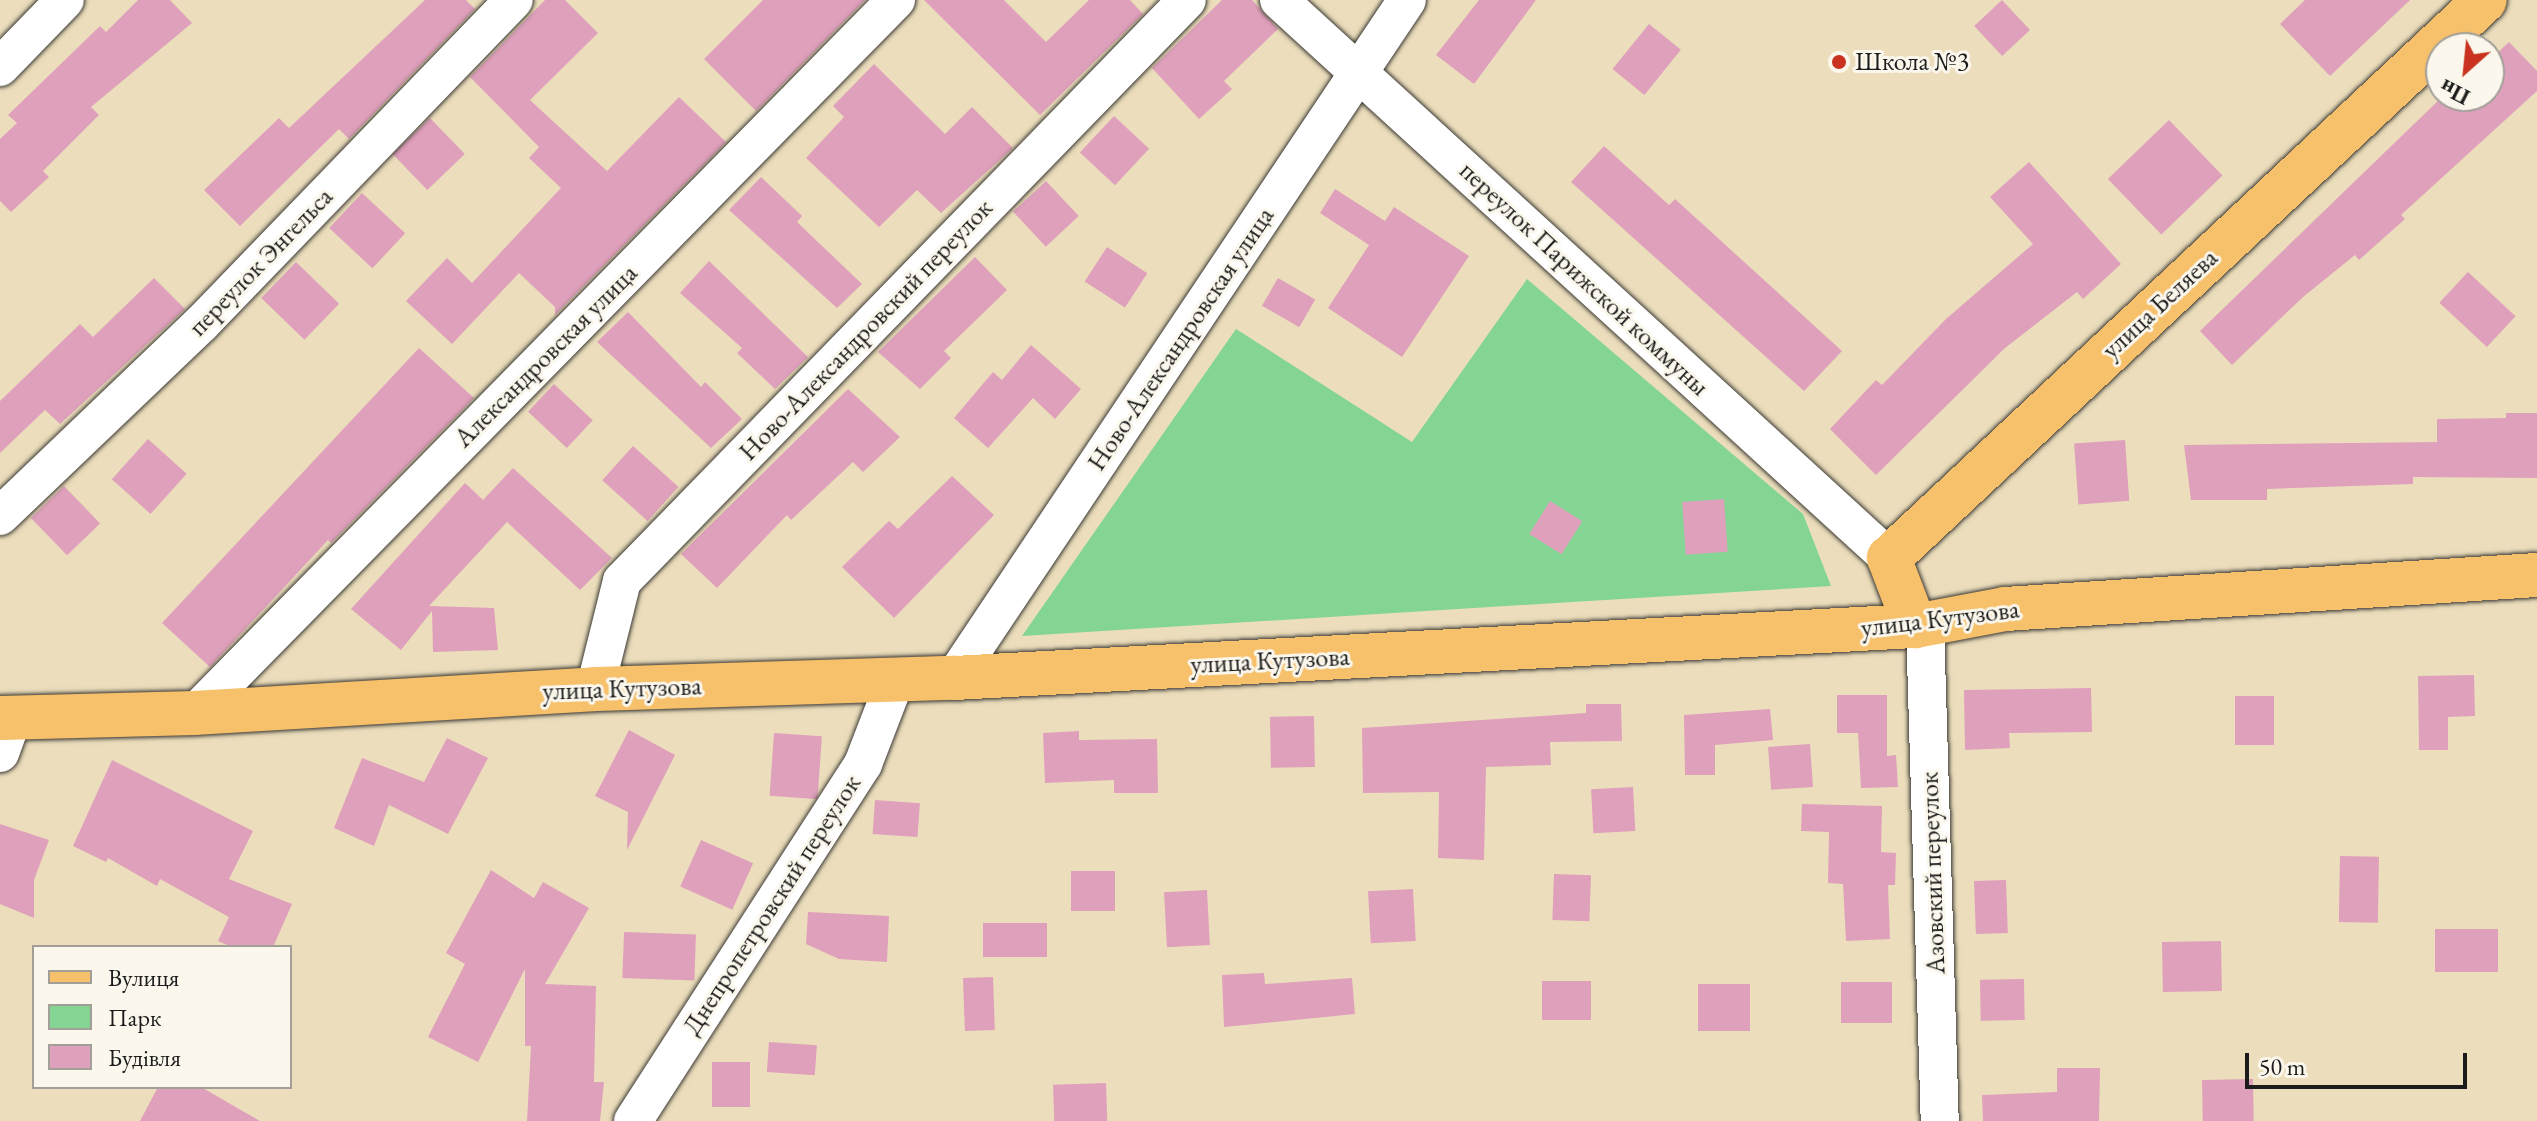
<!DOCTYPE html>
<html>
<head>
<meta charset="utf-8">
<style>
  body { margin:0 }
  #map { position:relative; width:2537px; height:1121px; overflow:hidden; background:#ecdebc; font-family:"EB Garamond",serif }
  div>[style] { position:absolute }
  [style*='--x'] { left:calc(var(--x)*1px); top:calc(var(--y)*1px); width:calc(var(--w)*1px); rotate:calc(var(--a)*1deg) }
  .green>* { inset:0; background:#84d494 }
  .building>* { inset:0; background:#dfa0bb; transform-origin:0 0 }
  .roads { filter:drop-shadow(0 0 2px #3b3934) drop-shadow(0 0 2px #3b3934) }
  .minor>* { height:38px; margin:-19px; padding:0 19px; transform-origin:19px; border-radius:19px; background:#fff }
  .major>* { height:44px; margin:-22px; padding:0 22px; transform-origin:22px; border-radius:22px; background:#f7c06b }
  .dots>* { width:22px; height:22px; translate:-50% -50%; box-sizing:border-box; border:4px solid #fbf7ec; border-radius:50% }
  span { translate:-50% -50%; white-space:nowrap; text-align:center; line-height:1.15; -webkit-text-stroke:6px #fbf7ec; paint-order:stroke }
  .poi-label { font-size:26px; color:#1c1c1c }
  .left { translate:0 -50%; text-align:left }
  .street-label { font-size:26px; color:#1c1c1c }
  .legend { position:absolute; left:32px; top:945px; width:260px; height:144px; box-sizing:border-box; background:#fbf7ec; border:2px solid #a29f99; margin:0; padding:10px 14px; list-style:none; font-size:24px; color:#1c1c1c }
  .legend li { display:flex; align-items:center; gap:16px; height:40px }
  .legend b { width:40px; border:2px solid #a29f99 }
  .north { position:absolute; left:2425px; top:32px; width:80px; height:80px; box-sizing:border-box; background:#fbf7ec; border:2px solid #a29f99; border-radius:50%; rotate:207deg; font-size:22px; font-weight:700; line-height:32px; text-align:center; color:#1c1c1c }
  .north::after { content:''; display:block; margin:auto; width:28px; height:36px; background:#c8321e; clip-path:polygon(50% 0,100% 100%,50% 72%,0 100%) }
  .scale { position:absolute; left:2245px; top:1053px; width:222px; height:36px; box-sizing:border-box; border:4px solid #1c1c1c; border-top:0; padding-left:10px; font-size:24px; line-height:28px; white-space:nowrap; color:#1c1c1c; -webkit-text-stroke:6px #fbf7ec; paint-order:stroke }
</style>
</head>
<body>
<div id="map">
  <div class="green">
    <i style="clip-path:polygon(1527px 279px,1803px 514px,1831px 586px,1022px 636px,1236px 329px,1412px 442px)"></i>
  </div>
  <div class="building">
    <i style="clip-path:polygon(138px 0,170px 0,192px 23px,91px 107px,99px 115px,43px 171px,49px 177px,11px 212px,0 201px,0 139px,17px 123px,8px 115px,100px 26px,106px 32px)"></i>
    <i style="clip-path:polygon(425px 0,466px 0,475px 9px,349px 139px,339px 129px,240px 226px,204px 190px,279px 118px,289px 128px)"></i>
    <i style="clip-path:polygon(545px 0,565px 0,598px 33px,530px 100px,607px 171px,679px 97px,726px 142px,555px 315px,555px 307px,519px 273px,452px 344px,406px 301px,447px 258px,472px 283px,561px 188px,529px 158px,539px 147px,470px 77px)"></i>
    <i style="clip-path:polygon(763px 0,865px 0,756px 111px,704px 59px)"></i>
    <i style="clip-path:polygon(924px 0,1004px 0,1046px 42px,1089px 0,1130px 0,1143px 14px,1040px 115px)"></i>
    <i style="clip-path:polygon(1222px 0,1252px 0,1278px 29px,1224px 81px,1232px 89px,1199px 119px,1152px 68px)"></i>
    <i style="clip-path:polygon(1479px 0,1536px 0,1474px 84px,1436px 55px)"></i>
    <i style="left:2002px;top:0;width:41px;height:38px;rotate:47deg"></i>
    <i style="clip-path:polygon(2305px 0,2410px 0,2330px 76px,2280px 24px)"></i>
    <i style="left:1649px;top:24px;width:41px;height:58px;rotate:39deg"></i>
    <i style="clip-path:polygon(2509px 42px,2537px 71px,2537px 91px,2401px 215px,2405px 219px,2359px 260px,2355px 255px,2303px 297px,2232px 365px,2200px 331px,2443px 96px,2489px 96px,2489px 61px)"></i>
    <i style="clip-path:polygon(874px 64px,945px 134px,972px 107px,1013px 148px,941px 213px,917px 190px,879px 227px,806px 158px,844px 117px,833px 106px)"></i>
    <i style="left:1114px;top:116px;width:48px;height:50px;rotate:43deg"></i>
    <i style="left:430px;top:118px;width:50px;height:52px;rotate:46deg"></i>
    <i style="left:2169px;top:120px;width:77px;height:85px;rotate:46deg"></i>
    <i style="clip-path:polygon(1604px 146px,1669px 205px,1675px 199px,1842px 351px,1804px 391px,1571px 182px)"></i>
    <i style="clip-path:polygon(2029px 162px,2121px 264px,2083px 299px,2077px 292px,2005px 348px,1876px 475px,1830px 429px,1876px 380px,1882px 385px,1946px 319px,2033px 244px,1990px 197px)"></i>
    <i style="clip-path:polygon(761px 177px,802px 216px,797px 222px,862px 284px,837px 308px,729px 210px)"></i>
    <i style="left:1046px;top:181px;width:48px;height:45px;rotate:47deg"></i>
    <i style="clip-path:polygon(1335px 189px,1385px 221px,1394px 207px,1469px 256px,1402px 357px,1328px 308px,1369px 245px,1320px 213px)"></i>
    <i style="left:362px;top:193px;width:59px;height:48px;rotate:43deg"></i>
    <i style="left:1107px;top:247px;width:48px;height:41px;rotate:33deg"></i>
    <i style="clip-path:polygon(975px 257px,1007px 290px,944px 351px,951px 358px,920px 389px,878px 352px)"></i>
    <i style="clip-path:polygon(709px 261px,808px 357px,775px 389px,737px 353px,742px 348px,680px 293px)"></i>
    <i style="left:296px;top:262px;width:60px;height:50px;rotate:44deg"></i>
    <i style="left:2468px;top:272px;width:65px;height:42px;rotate:43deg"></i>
    <i style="clip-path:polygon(154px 278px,185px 309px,60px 424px,45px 410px,0 453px,0 401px,80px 324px,93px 337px)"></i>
    <i style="left:1278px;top:278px;width:43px;height:32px;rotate:30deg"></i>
    <i style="clip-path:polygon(628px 312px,701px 387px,705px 382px,742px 419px,711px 448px,597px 342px)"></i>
    <i style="clip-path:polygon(1031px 345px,1081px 389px,1055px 419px,1033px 398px,988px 448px,954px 418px,993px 372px,1002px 380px)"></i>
    <i style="clip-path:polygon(419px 348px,474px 398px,331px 543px,328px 540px,210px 667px,162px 623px)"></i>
    <i style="left:554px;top:384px;width:53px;height:38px;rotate:43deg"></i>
    <i style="clip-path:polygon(848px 389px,900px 437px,863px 472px,853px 462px,791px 520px,787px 515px,717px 588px,681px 554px)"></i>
    <i style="clip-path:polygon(2506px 413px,2537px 413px,2537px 478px,2413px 477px,2413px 484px,2267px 489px,2267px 500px,2191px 500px,2184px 445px,2437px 442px,2437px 419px,2506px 418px)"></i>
    <i style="left:148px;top:439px;width:52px;height:54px;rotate:42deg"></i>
    <i style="left:2125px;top:440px;width:61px;height:51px;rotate:86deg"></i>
    <i style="left:633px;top:446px;width:61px;height:46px;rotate:42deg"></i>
    <i style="clip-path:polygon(513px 468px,612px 558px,580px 590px,507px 522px,429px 606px,494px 608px,498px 650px,433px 652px,432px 611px,401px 650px,351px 609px,465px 483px,483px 500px)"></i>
    <i style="clip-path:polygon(952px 476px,994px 515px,894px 618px,842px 567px,889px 521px,898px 529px)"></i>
    <i style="left:64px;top:486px;width:52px;height:46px;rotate:46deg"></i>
    <i style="left:1724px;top:499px;width:53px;height:42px;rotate:86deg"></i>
    <i style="left:1550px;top:501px;width:38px;height:39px;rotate:32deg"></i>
    <i style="clip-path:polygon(2474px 675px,2475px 716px,2448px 717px,2448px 750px,2419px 750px,2418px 676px)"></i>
    <i style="clip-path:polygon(2091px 688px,2092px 732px,2009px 733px,2010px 748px,1965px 750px,1964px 690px)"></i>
    <i style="clip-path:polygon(1837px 695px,1887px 695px,1887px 756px,1896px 755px,1898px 787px,1861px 788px,1858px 733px,1837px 733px)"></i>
    <i style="left:2235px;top:696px;width:39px;height:49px"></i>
    <i style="clip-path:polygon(1586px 704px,1621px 704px,1622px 741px,1550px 742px,1551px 765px,1486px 767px,1484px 860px,1438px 858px,1439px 792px,1363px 793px,1362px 728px,1586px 713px)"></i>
    <i style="clip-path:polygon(1770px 709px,1773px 740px,1715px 745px,1715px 775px,1685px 775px,1684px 715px)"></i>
    <i style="left:1314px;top:716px;width:51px;height:44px;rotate:89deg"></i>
    <i style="clip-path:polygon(629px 730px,675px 755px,627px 850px,628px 812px,595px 796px)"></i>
    <i style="clip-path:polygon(1079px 731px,1079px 740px,1157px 739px,1158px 793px,1114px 793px,1114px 780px,1045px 783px,1043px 733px)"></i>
    <i style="left:774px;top:733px;width:48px;height:63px;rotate:4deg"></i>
    <i style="clip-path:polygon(447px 738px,488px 758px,448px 834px,389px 805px,374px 846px,334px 828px,362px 758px,424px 782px)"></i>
    <i style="left:1810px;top:744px;width:43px;height:42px;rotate:86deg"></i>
    <i style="clip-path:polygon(112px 760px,253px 831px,229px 879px,292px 904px,273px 947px,232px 947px,218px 941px,229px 917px,160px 879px,157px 886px,108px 858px,106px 862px,73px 846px)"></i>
    <i style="left:1633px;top:787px;width:44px;height:42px;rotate:87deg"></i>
    <i style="left:875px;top:800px;width:45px;height:34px;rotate:4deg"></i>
    <i style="clip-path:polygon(1802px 804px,1882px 806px,1881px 852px,1896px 853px,1895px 885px,1888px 885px,1890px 939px,1846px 941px,1843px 884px,1828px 883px,1829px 832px,1801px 831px)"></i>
    <i style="clip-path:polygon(0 824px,49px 840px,34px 880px,34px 918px,0 904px)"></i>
    <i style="left:701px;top:840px;width:57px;height:51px;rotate:24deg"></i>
    <i style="left:2340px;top:856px;width:39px;height:66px;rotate:1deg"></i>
    <i style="clip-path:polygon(491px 870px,534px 898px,543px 882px,589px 908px,545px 984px,596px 986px,594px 1082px,604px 1082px,600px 1121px,527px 1121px,531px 1046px,525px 1046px,525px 969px,478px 1062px,428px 1037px,465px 964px,446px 953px)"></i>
    <i style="left:1071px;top:871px;width:44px;height:40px"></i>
    <i style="left:1554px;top:874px;width:37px;height:46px;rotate:2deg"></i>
    <i style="left:2006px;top:880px;width:53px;height:32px;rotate:88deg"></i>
    <i style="left:1413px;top:889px;width:52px;height:45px;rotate:87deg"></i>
    <i style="left:1207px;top:890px;width:55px;height:43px;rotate:87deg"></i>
    <i style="clip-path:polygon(808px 912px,889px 916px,887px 962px,839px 959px,806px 944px)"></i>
    <i style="left:983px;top:923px;width:64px;height:34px"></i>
    <i style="left:2435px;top:929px;width:63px;height:43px"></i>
    <i style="left:624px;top:932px;width:72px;height:46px;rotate:2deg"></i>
    <i style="left:2221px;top:941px;width:50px;height:59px;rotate:89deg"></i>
    <i style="clip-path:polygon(1264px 973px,1265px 984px,1352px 978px,1355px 1014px,1224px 1027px,1222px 975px)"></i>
    <i style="left:993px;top:977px;width:53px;height:30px;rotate:88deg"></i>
    <i style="left:2024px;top:979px;width:41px;height:44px;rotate:89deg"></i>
    <i style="left:1542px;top:981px;width:49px;height:39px"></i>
    <i style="left:1841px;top:982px;width:51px;height:41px"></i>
    <i style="left:1698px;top:984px;width:52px;height:47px"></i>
    <i style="left:769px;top:1042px;width:48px;height:30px;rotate:4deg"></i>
    <i style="left:712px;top:1062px;width:38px;height:45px"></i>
    <i style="clip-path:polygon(2057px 1068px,2100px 1068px,2099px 1121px,1983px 1121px,1982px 1095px,2057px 1092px)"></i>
    <i style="left:2253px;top:1079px;width:42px;height:51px;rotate:89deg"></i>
    <i style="left:1106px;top:1083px;width:38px;height:53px;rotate:88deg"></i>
    <i style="clip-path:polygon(158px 1087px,201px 1087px,260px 1121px,140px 1121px)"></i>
  </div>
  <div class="roads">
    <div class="minor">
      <i style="--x:1279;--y:0;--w:827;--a:42.45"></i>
      <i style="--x:0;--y:67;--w:93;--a:-45.9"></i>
      <i style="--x:0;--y:516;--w:278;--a:-43.7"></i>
      <i style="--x:201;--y:324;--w:450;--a:-46"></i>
      <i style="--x:1925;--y:624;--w:497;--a:88.3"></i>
      <i style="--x:954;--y:678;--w:815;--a:-56.25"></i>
      <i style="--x:595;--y:689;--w:111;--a:-76"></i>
      <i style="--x:622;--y:581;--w:810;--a:-45.8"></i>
      <i style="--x:195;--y:713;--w:1000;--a:-45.49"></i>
      <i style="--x:0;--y:753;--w:37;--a:-70"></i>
      <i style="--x:633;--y:1121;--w:425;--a:-57.2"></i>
      <i style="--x:863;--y:764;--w:89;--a:-68.9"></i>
    </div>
    <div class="major">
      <i style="--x:1915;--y:626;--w:73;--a:-110.9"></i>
      <i style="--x:1889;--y:558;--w:816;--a:-43.11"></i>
      <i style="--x:0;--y:718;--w:195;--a:-1.5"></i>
      <i style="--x:195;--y:713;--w:401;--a:-3.4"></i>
      <i style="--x:595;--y:689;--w:359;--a:-1.8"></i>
      <i style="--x:954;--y:678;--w:962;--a:-3.1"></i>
      <i style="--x:1915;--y:626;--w:92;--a:-10.7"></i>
      <i style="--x:2005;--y:609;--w:533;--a:-3.66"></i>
    </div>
  </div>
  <div class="dots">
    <i style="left:1839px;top:62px;background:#c8321e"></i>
  </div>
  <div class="poi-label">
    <span class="left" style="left:1855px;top:62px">Школа №3</span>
  </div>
  <div class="street-label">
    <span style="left:261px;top:262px;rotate:-46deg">переулок Энгельса</span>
    <span style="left:1584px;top:279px;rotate:43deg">переулок Парижской коммуны</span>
    <span style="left:2160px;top:304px;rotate:-43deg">улица Беляева</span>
    <span style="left:866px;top:330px;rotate:-46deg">Ново-Александровский переулок</span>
    <span style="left:1181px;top:339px;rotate:-56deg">Ново-Александровская улица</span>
    <span style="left:546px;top:356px;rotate:-45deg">Александровская улица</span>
    <span style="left:1940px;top:619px;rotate:-7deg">улица Кутузова</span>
    <span style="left:1270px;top:661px;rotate:-3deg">улица Кутузова</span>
    <span style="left:622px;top:689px;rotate:-2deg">улица Кутузова</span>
    <span style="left:1933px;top:873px;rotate:-92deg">Азовский переулок</span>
    <span style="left:772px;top:905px;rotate:-57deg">Днепропетровский переулок</span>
  </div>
  <ul class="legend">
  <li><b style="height:10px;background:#f7c06b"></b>Вулиця</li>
  <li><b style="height:22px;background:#84d494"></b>Парк</li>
  <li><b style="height:22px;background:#dfa0bb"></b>Будівля</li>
  </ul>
  <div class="north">Пн</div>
  <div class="scale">50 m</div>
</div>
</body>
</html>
